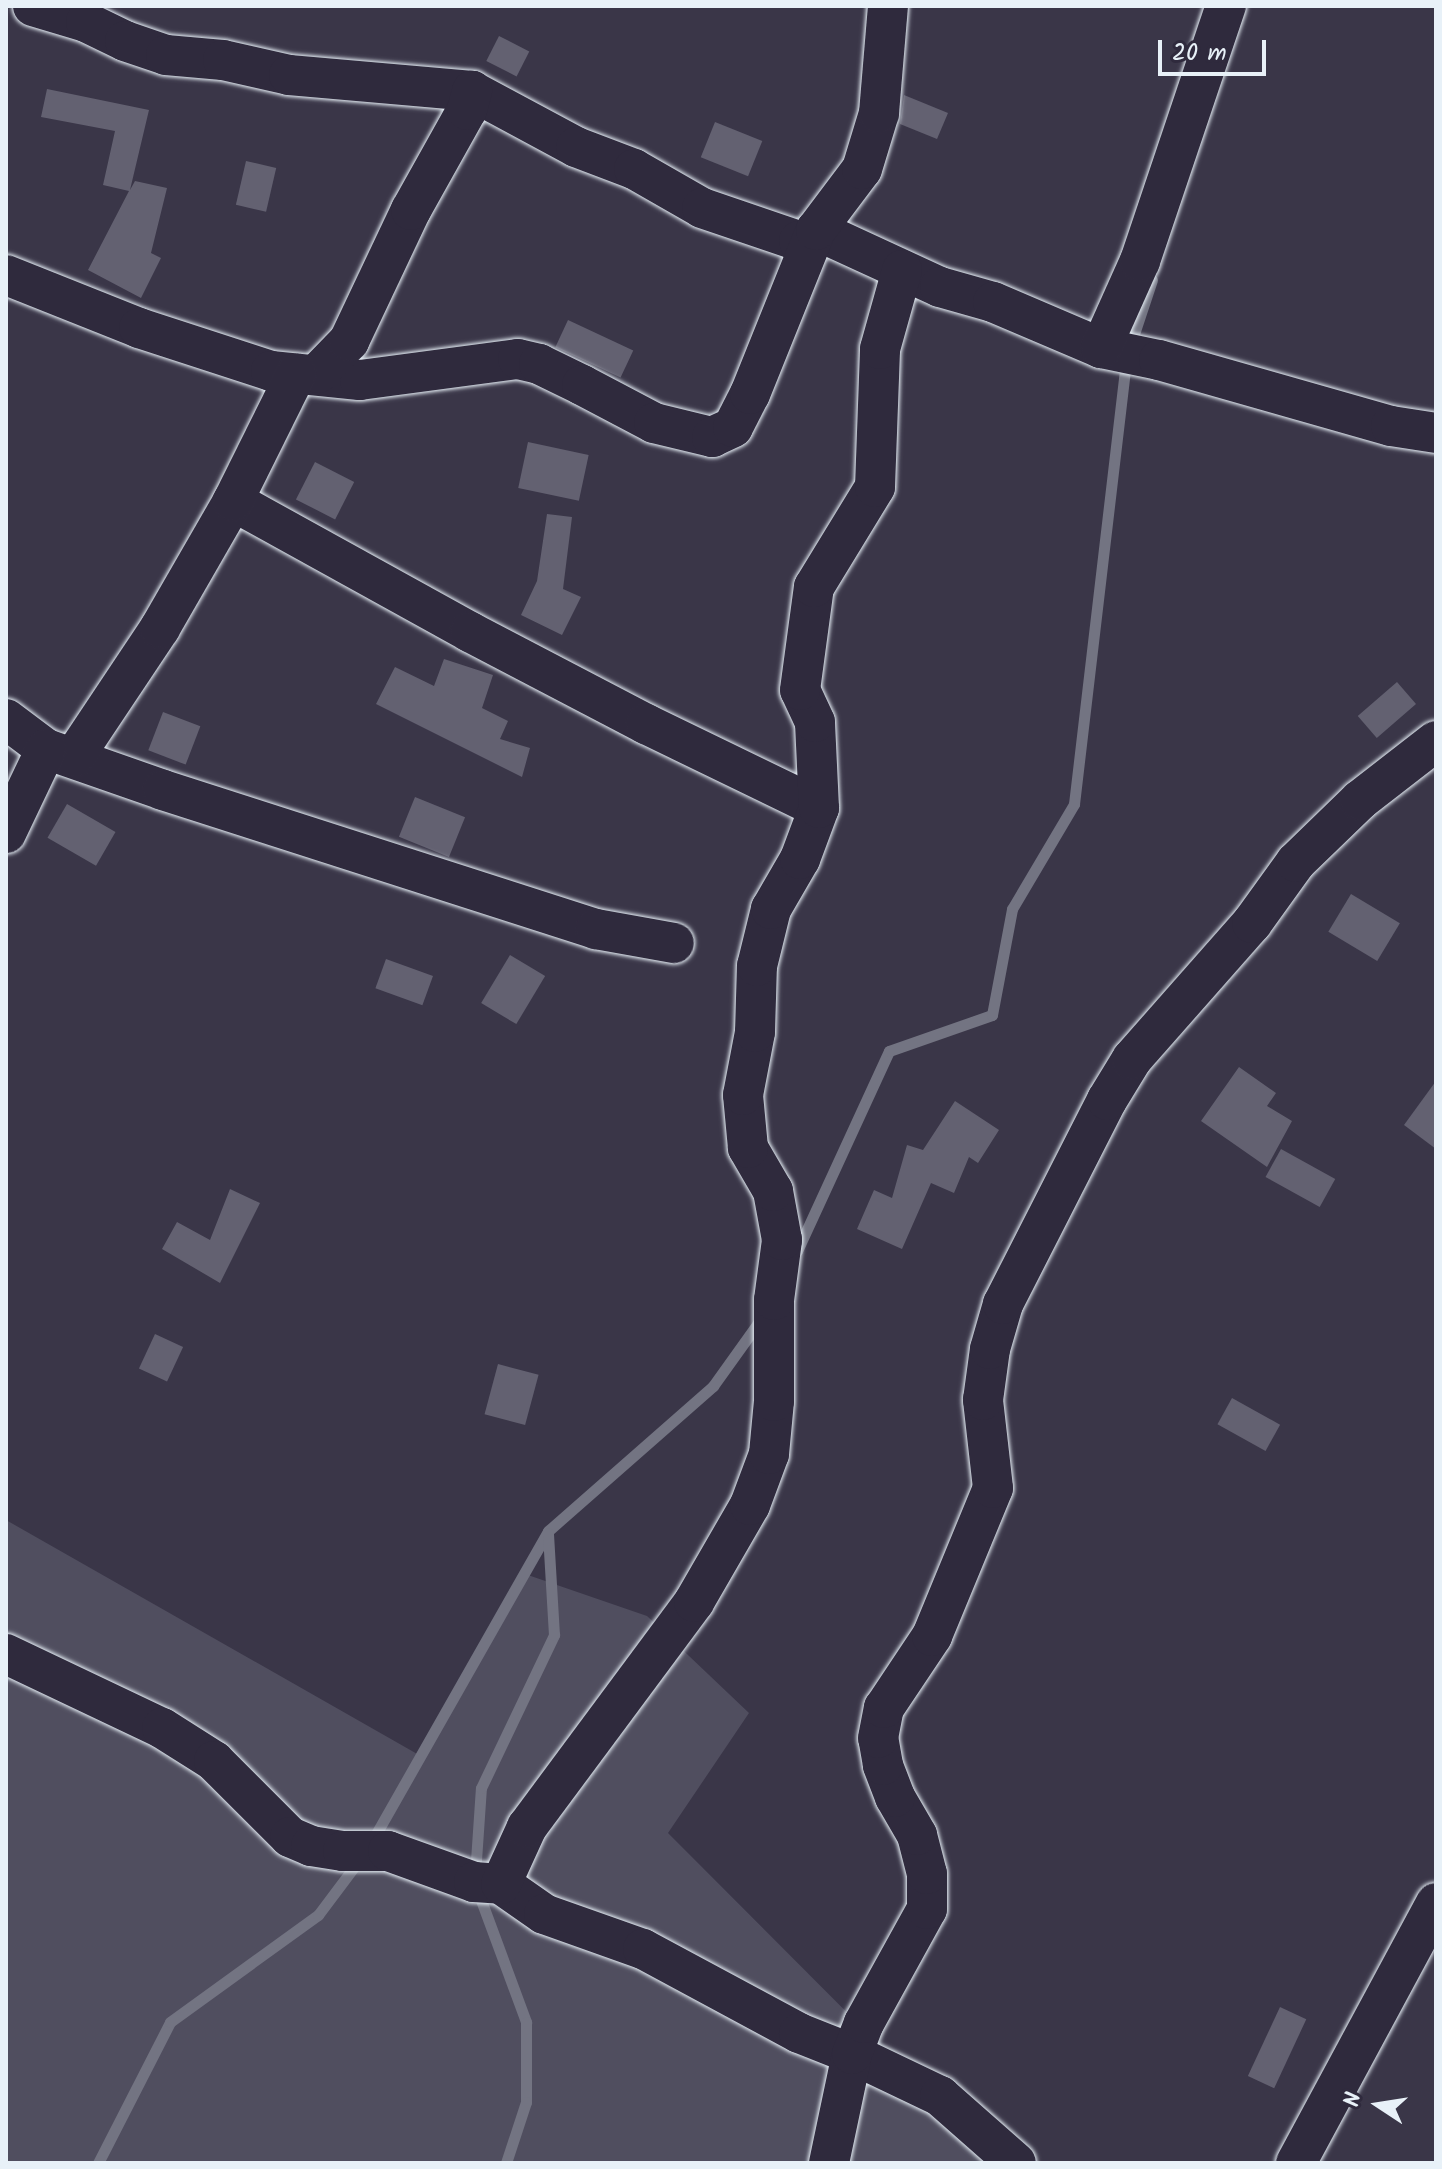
<!DOCTYPE html>
<html>
<head>
<meta charset="utf-8">
<style>
  body { margin:0 }
  #map { position:relative; width:1442px; height:2169px; overflow:hidden; background:#3a3648; font-family:Kalam,sans-serif }
  div>[style] { position:absolute }
  [style*='--x'] { left:calc(var(--x)*1px); top:calc(var(--y)*1px); width:calc(var(--w)*1px); rotate:calc(var(--a)*1deg) }
  .green>* { inset:0; background:#504e5f }
  .stream>* { height:11px; margin:-5.5px; padding:0 5.5px; transform-origin:5.5px; border-radius:5.5px; background:#737482 }
  .building>* { inset:0; background:#636171; transform-origin:0 0 }
  .roads { filter:drop-shadow(0 0 2px #e8f1f8) drop-shadow(0 0 2px #e8f1f8) }
  .street>* { height:40px; margin:-20px; padding:0 20px; transform-origin:20px; border-radius:20px; background:#2f2a3d }
  span { translate:-50% -50%; white-space:nowrap; text-align:center; line-height:1.15; -webkit-text-stroke:6px #2f2a3d; paint-order:stroke }
  .frame { position:absolute; inset:0; border:8px solid #e8f1f8; pointer-events:none }
  .north { position:absolute; left:1338px; top:2065px; width:80px; height:80px; -webkit-text-stroke:6px #2f2a3d; paint-order:stroke; rotate:282deg; font-size:22px; font-weight:700; line-height:32px; text-align:center; color:#e8f1f8 }
  .north::after { content:''; display:block; margin:auto; width:28px; height:36px; background:#e8f1f8; clip-path:polygon(50% 0,100% 100%,50% 72%,0 100%) }
  .scale { position:absolute; left:1158px; top:40px; width:108px; height:36px; box-sizing:border-box; border:4px solid #e8f1f8; border-top:0; padding-left:10px; font-size:24px; line-height:28px; white-space:nowrap; color:#e8f1f8; -webkit-text-stroke:6px #2f2a3d; paint-order:stroke }
</style>
</head>
<body>
<div id="map">
  <div class="green">
    <i style="clip-path:polygon(6px 1520px,419px 1755px,525px 1574px,647px 1616px,749px 1713px,668px 1833px,997px 2163px,6px 2163px)"></i>
  </div>
  <div class="stream">
    <i style="--x:797;--y:1251;--w:220;--a:-65.3"></i>
    <i style="--x:889;--y:1051;--w:109;--a:-19.3"></i>
    <i style="--x:992;--y:1015;--w:108;--a:-79.3"></i>
    <i style="--x:1012;--y:909;--w:122;--a:-59.4"></i>
    <i style="--x:1074;--y:804;--w:452;--a:-83.3"></i>
    <i style="--x:1127;--y:355;--w:79;--a:-71.6"></i>
    <i style="--x:372;--y:1841;--w:356;--a:-60.4"></i>
    <i style="--x:548;--y:1531;--w:220;--a:-41.3"></i>
    <i style="--x:713;--y:1386;--w:82;--a:-54.4"></i>
    <i style="--x:475;--y:1875;--w:87;--a:-86.1"></i>
    <i style="--x:481;--y:1788;--w:170;--a:-64.5"></i>
    <i style="--x:554;--y:1635;--w:102;--a:-93.4"></i>
    <i style="--x:478;--y:1892;--w:139;--a:69.7"></i>
    <i style="--x:526;--y:2022;--w:80;--a:90"></i>
    <i style="--x:526;--y:2102;--w:64;--a:108.2"></i>
    <i style="--x:98;--y:2163;--w:158;--a:-62.9"></i>
    <i style="--x:170;--y:2022;--w:183;--a:-35.9"></i>
    <i style="--x:318;--y:1915;--w:70;--a:-53.1"></i>
  </div>
  <div class="building">
    <i style="left:499px;top:36px;width:34px;height:28px;rotate:27deg"></i>
    <i style="clip-path:polygon(47px 89px,149px 110px,130px 190px,135px 181px,167px 188px,151px 253px,161px 258px,141px 298px,88px 270px,129px 191px,103px 185px,115px 131px,41px 117px)"></i>
    <i style="clip-path:polygon(904px 95px,948px 113px,937px 139px,900px 124px)"></i>
    <i style="left:715px;top:122px;width:51px;height:38px;rotate:22deg"></i>
    <i style="left:246px;top:161px;width:31px;height:45px;rotate:13deg"></i>
    <i style="left:568px;top:320px;width:72px;height:30px;rotate:25deg"></i>
    <i style="left:528px;top:442px;width:62px;height:47px;rotate:12deg"></i>
    <i style="left:315px;top:462px;width:44px;height:42px;rotate:27deg"></i>
    <i style="clip-path:polygon(547px 514px,572px 517px,563px 589px,581px 597px,562px 635px,521px 615px,537px 581px)"></i>
    <i style="clip-path:polygon(444px 659px,493px 675px,482px 708px,508px 721px,500px 739px,530px 748px,522px 777px,376px 704px,395px 667px,434px 686px)"></i>
    <i style="left:1397px;top:682px;width:29px;height:52px;rotate:49deg"></i>
    <i style="left:163px;top:712px;width:40px;height:41px;rotate:21deg"></i>
    <i style="left:415px;top:797px;width:54px;height:43px;rotate:22deg"></i>
    <i style="left:67px;top:804px;width:56px;height:39px;rotate:30deg"></i>
    <i style="left:1351px;top:894px;width:57px;height:44px;rotate:31deg"></i>
    <i style="left:510px;top:955px;width:41px;height:56px;rotate:31deg"></i>
    <i style="left:386px;top:959px;width:50px;height:31px;rotate:20deg"></i>
    <i style="clip-path:polygon(1239px 1067px,1276px 1093px,1267px 1106px,1292px 1121px,1267px 1167px,1201px 1121px)"></i>
    <i style="clip-path:polygon(1436px 1081px,1436px 1149px,1404px 1125px)"></i>
    <i style="clip-path:polygon(955px 1101px,999px 1130px,978px 1163px,969px 1157px,954px 1193px,931px 1183px,902px 1249px,857px 1229px,874px 1190px,892px 1198px,907px 1145px,923px 1150px)"></i>
    <i style="left:1281px;top:1149px;width:62px;height:32px;rotate:29deg"></i>
    <i style="clip-path:polygon(230px 1189px,260px 1203px,220px 1283px,162px 1249px,177px 1222px,210px 1240px)"></i>
    <i style="left:155px;top:1334px;width:31px;height:38px;rotate:25deg"></i>
    <i style="left:498px;top:1364px;width:42px;height:52px;rotate:15deg"></i>
    <i style="left:1232px;top:1398px;width:55px;height:30px;rotate:29deg"></i>
    <i style="left:1280px;top:2007px;width:29px;height:76px;rotate:25deg"></i>
  </div>
  <div class="roads">
    <div class="street">
      <i style="--x:33;--y:6;--w:55;--a:16.8"></i>
      <i style="--x:86;--y:22;--w:43;--a:26"></i>
      <i style="--x:125;--y:41;--w:43;--a:18.9"></i>
      <i style="--x:166;--y:55;--w:57;--a:5"></i>
      <i style="--x:223;--y:60;--w:68;--a:12.8"></i>
      <i style="--x:289;--y:75;--w:184;--a:5"></i>
      <i style="--x:472;--y:91;--w:118;--a:28.3"></i>
      <i style="--x:576;--y:147;--w:62;--a:20.8"></i>
      <i style="--x:634;--y:169;--w:78;--a:29.8"></i>
      <i style="--x:702;--y:208;--w:102;--a:18.8"></i>
      <i style="--x:799;--y:241;--w:14;--a:69"></i>
      <i style="--x:816;--y:230;--w:136;--a:24.7"></i>
      <i style="--x:940;--y:287;--w:55;--a:15.8"></i>
      <i style="--x:993;--y:302;--w:117;--a:23.1"></i>
      <i style="--x:1101;--y:348;--w:59;--a:11.7"></i>
      <i style="--x:1159;--y:360;--w:241;--a:15.9"></i>
      <i style="--x:1391;--y:426;--w:46;--a:8.8"></i>
      <i style="--x:6;--y:275;--w:143;--a:21.7"></i>
      <i style="--x:139;--y:328;--w:139;--a:18"></i>
      <i style="--x:271;--y:371;--w:89;--a:5.8"></i>
      <i style="--x:360;--y:380;--w:159;--a:-7.6"></i>
      <i style="--x:518;--y:359;--w:22;--a:13"></i>
      <i style="--x:539;--y:364;--w:48;--a:26"></i>
      <i style="--x:582;--y:385;--w:81;--a:27.8"></i>
      <i style="--x:654;--y:423;--w:60;--a:13.6"></i>
      <i style="--x:712;--y:437;--w:23;--a:-25"></i>
      <i style="--x:733;--y:427;--w:37;--a:-63"></i>
      <i style="--x:750;--y:394;--w:177;--a:-68.1"></i>
      <i style="--x:816;--y:230;--w:76;--a:-53"></i>
      <i style="--x:862;--y:169;--w:59;--a:-73.1"></i>
      <i style="--x:879;--y:113;--w:107;--a:-85.2"></i>
      <i style="--x:1101;--y:348;--w:95;--a:-65.9"></i>
      <i style="--x:1140;--y:261;--w:269;--a:-71.4"></i>
      <i style="--x:318;--y:373;--w:45;--a:-45.9"></i>
      <i style="--x:349;--y:341;--w:145;--a:-64.7"></i>
      <i style="--x:411;--y:210;--w:115;--a:-60.8"></i>
      <i style="--x:467;--y:110;--w:20;--a:-75"></i>
      <i style="--x:233;--y:501;--w:271;--a:28.9"></i>
      <i style="--x:470;--y:632;--w:199;--a:27.6"></i>
      <i style="--x:646;--y:724;--w:192;--a:25.9"></i>
      <i style="--x:6;--y:719;--w:50;--a:36.9"></i>
      <i style="--x:46;--y:749;--w:124;--a:19.3"></i>
      <i style="--x:163;--y:790;--w:455;--a:17.8"></i>
      <i style="--x:596;--y:929;--w:79;--a:10.2"></i>
      <i style="--x:74;--y:757;--w:155;--a:-56.3"></i>
      <i style="--x:160;--y:628;--w:146;--a:-60.1"></i>
      <i style="--x:233;--y:501;--w:142;--a:-63.6"></i>
      <i style="--x:6;--y:833;--w:93;--a:-64.5"></i>
      <i style="--x:6;--y:1654;--w:173;--a:25.4"></i>
      <i style="--x:162;--y:1728;--w:62;--a:32.4"></i>
      <i style="--x:214;--y:1761;--w:107;--a:45"></i>
      <i style="--x:290;--y:1837;--w:23;--a:23"></i>
      <i style="--x:311;--y:1846;--w:32;--a:9"></i>
      <i style="--x:343;--y:1851;--w:45;--a:0"></i>
      <i style="--x:388;--y:1851;--w:91;--a:19.8"></i>
      <i style="--x:474;--y:1882;--w:27;--a:4"></i>
      <i style="--x:501;--y:1884;--w:52;--a:34.9"></i>
      <i style="--x:544;--y:1914;--w:105;--a:19.5"></i>
      <i style="--x:643;--y:1949;--w:177;--a:28.3"></i>
      <i style="--x:799;--y:2033;--w:57;--a:21.6"></i>
      <i style="--x:852;--y:2054;--w:98;--a:25.5"></i>
      <i style="--x:940;--y:2096;--w:101;--a:41.4"></i>
      <i style="--x:501;--y:1884;--w:63;--a:-65.5"></i>
      <i style="--x:527;--y:1827;--w:280;--a:-53.4"></i>
      <i style="--x:694;--y:1602;--w:112;--a:-60"></i>
      <i style="--x:750;--y:1505;--w:54;--a:-69.6"></i>
      <i style="--x:769;--y:1454;--w:53;--a:-84.6"></i>
      <i style="--x:774;--y:1401;--w:101;--a:-90"></i>
      <i style="--x:774;--y:1300;--w:61;--a:-82.4"></i>
      <i style="--x:782;--y:1240;--w:50;--a:-100.4"></i>
      <i style="--x:773;--y:1191;--w:50;--a:-120.2"></i>
      <i style="--x:748;--y:1148;--w:53;--a:-95.4"></i>
      <i style="--x:743;--y:1095;--w:64;--a:-79.2"></i>
      <i style="--x:755;--y:1032;--w:66;--a:-88.3"></i>
      <i style="--x:757;--y:966;--w:59;--a:-76.2"></i>
      <i style="--x:771;--y:909;--w:58;--a:-59.9"></i>
      <i style="--x:800;--y:859;--w:54;--a:-69.6"></i>
      <i style="--x:819;--y:808;--w:86;--a:-92.7"></i>
      <i style="--x:815;--y:722;--w:35;--a:-115"></i>
      <i style="--x:800;--y:690;--w:104;--a:-82.3"></i>
      <i style="--x:814;--y:587;--w:117;--a:-58.6"></i>
      <i style="--x:875;--y:487;--w:138;--a:-87.9"></i>
      <i style="--x:880;--y:349;--w:82;--a:-74.4"></i>
      <i style="--x:829;--y:2163;--w:111;--a:-78.1"></i>
      <i style="--x:852;--y:2054;--w:33;--a:-69"></i>
      <i style="--x:864;--y:2023;--w:130;--a:-61.1"></i>
      <i style="--x:927;--y:1909;--w:35;--a:-90"></i>
      <i style="--x:927;--y:1874;--w:40;--a:-104.4"></i>
      <i style="--x:917;--y:1835;--w:44;--a:-120.1"></i>
      <i style="--x:895;--y:1797;--w:34;--a:-111"></i>
      <i style="--x:883;--y:1765;--w:27;--a:-100"></i>
      <i style="--x:878;--y:1738;--w:31;--a:-79"></i>
      <i style="--x:884;--y:1708;--w:87;--a:-56.3"></i>
      <i style="--x:932;--y:1636;--w:160;--a:-67.6"></i>
      <i style="--x:993;--y:1488;--w:89;--a:-96.5"></i>
      <i style="--x:983;--y:1400;--w:51;--a:-82.2"></i>
      <i style="--x:990;--y:1349;--w:47;--a:-73.9"></i>
      <i style="--x:1003;--y:1304;--w:229;--a:-63"></i>
      <i style="--x:1107;--y:1100;--w:48;--a:-58.6"></i>
      <i style="--x:1132;--y:1059;--w:181;--a:-48.6"></i>
      <i style="--x:1252;--y:923;--w:75;--a:-54.2"></i>
      <i style="--x:1296;--y:862;--w:89;--a:-44.1"></i>
      <i style="--x:1360;--y:800;--w:96;--a:-37.8"></i>
      <i style="--x:1296;--y:2163;--w:295;--a:-61.7"></i>
    </div>
  </div>
  <div class="frame"></div>
  <div class="north">N</div>
  <div class="scale">20 m</div>
</div>
</body>
</html>
